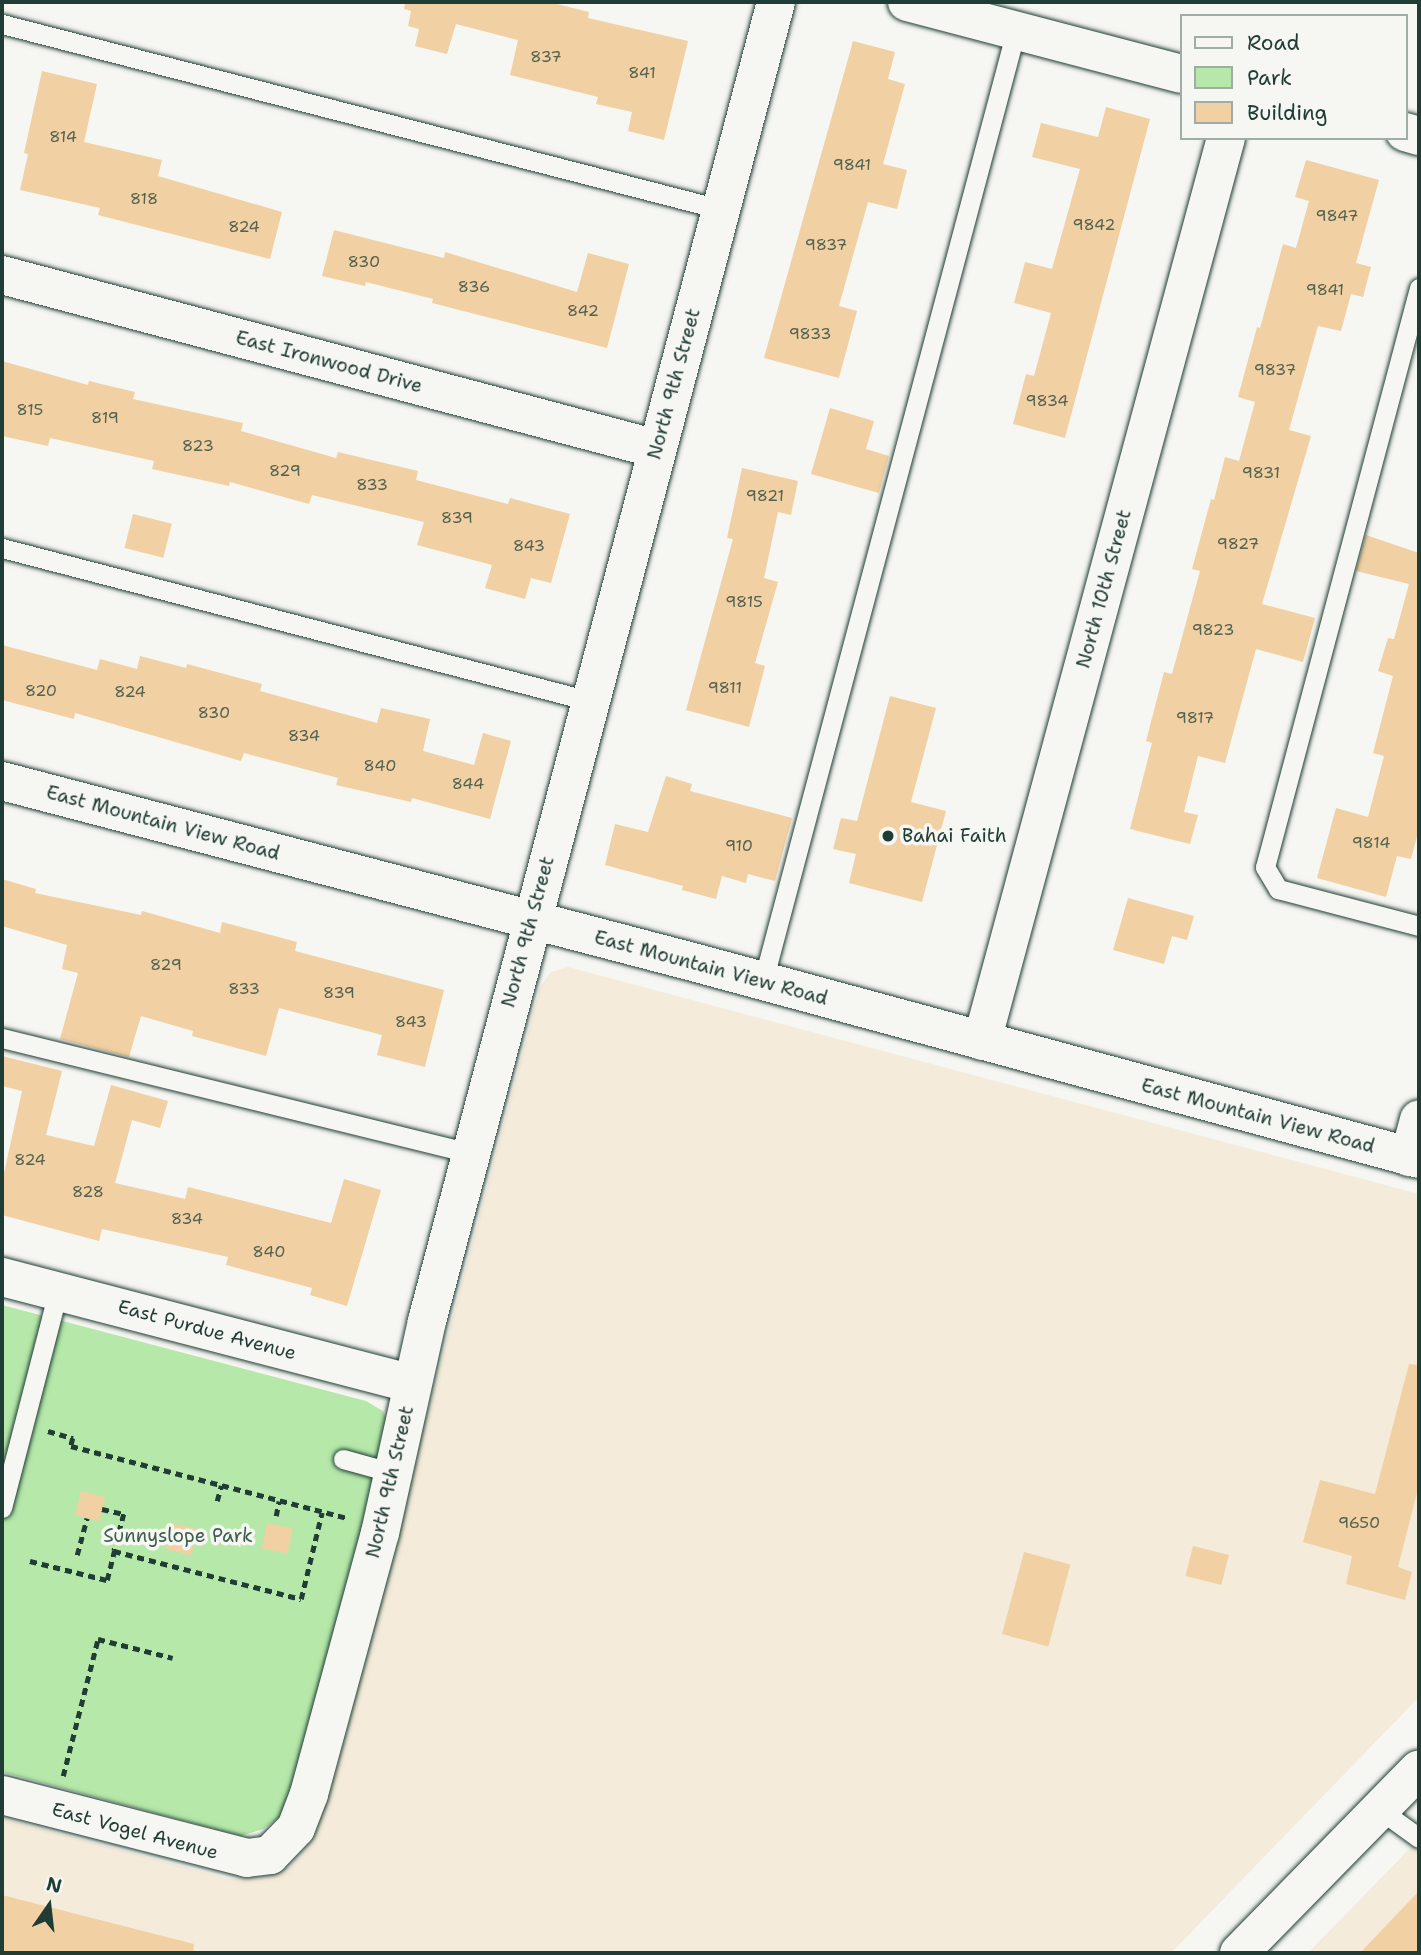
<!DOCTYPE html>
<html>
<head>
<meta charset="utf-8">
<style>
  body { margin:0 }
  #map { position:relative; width:1421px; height:1955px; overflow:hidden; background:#f6f6f2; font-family:"Shantell Sans",sans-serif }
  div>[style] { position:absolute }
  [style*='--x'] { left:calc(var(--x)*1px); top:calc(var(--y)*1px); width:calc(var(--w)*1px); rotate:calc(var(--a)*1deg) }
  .built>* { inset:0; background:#f4ebda }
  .green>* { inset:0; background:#b5e8a9 }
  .building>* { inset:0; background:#f1d1a3; transform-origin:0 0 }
  .path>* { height:4.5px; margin-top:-2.25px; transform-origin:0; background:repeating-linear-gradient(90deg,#1f3d34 0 7px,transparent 0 12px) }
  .roads { filter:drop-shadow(0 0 2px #1f3d34) drop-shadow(0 0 2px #1f3d34) }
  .lane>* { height:19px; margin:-9.5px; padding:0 9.5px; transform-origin:9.5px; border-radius:9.5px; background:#f6f6f2 }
  .street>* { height:38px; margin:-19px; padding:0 19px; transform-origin:19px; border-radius:19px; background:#f6f6f2 }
  .secondary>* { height:38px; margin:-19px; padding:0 19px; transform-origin:19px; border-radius:19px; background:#f6f6f2 }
  .primary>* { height:38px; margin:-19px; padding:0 19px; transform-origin:19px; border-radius:19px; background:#f6f6f2 }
  .dots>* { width:19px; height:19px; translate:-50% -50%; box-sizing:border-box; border:4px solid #f6f6f2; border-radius:50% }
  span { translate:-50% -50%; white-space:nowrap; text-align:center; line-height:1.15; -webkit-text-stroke:7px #f6f6f2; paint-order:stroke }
  .number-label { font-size:16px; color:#546250 }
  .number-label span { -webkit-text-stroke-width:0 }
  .street-label { font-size:19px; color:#1f3d34 }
  .poi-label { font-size:19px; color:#1f3d34 }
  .left { translate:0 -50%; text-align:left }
  .park-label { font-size:19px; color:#3d5f4b }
  .frame { position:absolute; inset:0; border:4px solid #1f3d34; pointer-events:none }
  .legend { position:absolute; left:1180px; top:14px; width:228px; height:126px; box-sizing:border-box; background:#f6f6f2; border:2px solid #a0aca6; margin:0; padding:9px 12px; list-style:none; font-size:21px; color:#1f3d34 }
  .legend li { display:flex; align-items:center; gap:14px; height:35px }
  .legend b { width:35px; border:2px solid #a0aca6 }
  .north { position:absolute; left:14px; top:1871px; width:70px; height:70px; -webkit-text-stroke:5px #f6f6f2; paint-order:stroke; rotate:14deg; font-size:19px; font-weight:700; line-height:28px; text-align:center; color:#1f3d34 }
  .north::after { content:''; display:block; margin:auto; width:24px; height:32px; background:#1f3d34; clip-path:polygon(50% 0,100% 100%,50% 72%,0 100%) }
</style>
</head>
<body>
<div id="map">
  <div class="built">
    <i style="clip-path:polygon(568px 967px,1419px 1194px,1419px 1697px,1171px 1953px,2px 1953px,2px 1818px,229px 1879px,265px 1877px,289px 1867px,306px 1847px,320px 1818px,540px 987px,551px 972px)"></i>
    <i style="clip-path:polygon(1419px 1839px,1419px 1953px,1308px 1953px)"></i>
  </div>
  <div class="green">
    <i style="clip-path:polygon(2px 1305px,366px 1401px,383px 1411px,390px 1428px,284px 1814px,263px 1829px,241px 1836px,2px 1772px)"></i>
  </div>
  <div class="building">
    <i style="clip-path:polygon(405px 2px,549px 2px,589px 12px,588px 18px,688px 41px,664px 140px,628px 131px,632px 112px,596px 104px,598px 97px,510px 75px,518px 40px,456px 24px,447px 54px,415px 46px,419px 29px,408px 26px,411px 11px,404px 9px)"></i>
    <i style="clip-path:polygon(853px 41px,895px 52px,888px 79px,905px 84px,883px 164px,907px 170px,897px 209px,868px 202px,839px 306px,857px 311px,839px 378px,764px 358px)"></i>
    <i style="clip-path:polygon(42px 71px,97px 84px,84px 142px,162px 160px,158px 176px,282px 212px,270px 259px,98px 215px,100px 208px,20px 190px,28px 154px,24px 153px)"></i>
    <i style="clip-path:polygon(1106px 107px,1150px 119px,1065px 438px,1013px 424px,1026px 374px,1034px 376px,1051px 313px,1014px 303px,1025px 262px,1052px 269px,1080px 169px,1032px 157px,1041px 123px,1098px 137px)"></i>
    <i style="clip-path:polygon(1306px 160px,1379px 180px,1356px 263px,1371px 267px,1363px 297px,1351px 294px,1341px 331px,1318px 326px,1289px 430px,1311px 436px,1262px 604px,1315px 618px,1303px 662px,1256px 649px,1225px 763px,1198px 756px,1184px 812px,1198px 815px,1190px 844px,1130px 829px,1152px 743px,1146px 741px,1164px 672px,1172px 674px,1200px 571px,1192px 569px,1211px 499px,1214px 500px,1225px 457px,1239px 461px,1255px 402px,1238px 397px,1257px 327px,1260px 328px,1283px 244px,1296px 248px,1309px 201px,1295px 197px)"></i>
    <i style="clip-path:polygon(334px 230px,444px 258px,445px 252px,577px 292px,588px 253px,629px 264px,607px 348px,432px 303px,433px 299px,366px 282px,365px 286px,322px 276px)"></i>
    <i style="clip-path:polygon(2px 361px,88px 385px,89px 381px,135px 392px,133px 399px,243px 423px,241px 431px,336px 458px,338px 452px,418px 471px,416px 480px,508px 504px,510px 498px,570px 514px,551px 583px,531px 578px,525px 599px,485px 588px,492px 565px,417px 545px,424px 522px,312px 495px,309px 504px,230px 482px,229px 486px,152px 469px,154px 461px,50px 438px,48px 446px,2px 436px)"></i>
    <i style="clip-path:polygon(830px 408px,874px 421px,866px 449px,889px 456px,879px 493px,811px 474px)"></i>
    <i style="clip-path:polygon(742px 468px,798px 481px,791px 515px,778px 512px,764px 578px,778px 582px,755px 663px,765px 666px,749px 727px,686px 710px,733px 539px,727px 538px)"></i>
    <i style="left:133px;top:514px;width:40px;height:35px;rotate:14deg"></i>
    <i style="clip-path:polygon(1366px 535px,1419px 553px,1419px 829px,1411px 859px,1397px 856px,1386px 897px,1317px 878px,1336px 808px,1368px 817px,1384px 756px,1373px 753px,1393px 676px,1378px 671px,1388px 638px,1394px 639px,1409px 584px,1356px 571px)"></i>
    <i style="clip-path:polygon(2px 645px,97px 670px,100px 659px,137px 669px,140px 656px,186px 668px,187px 664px,262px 684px,260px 691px,377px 723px,381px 708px,430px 719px,423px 751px,474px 765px,483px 733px,511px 741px,490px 819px,412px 798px,411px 802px,336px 785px,338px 778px,244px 753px,241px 761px,75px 713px,74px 719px,2px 700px)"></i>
    <i style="clip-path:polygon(890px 696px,936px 708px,911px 802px,946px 811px,922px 902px,849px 883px,856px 854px,833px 849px,841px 818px,857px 821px)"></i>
    <i style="clip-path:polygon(666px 776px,692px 784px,690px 791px,792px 818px,775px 881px,748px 874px,746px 883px,722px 876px,716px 899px,682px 890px,683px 886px,605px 865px,615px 824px,648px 832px)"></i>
    <i style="clip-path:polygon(2px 879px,36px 889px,35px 893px,141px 915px,142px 911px,220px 933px,222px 922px,297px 942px,295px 951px,444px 990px,425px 1067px,377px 1055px,382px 1035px,279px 1008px,266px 1056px,192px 1036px,193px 1031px,141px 1016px,129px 1057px,60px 1039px,78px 973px,62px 969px,67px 945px,2px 926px)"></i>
    <i style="clip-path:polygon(1128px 898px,1194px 916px,1187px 940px,1172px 936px,1164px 964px,1113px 950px)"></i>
    <i style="clip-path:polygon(2px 1056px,62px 1071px,46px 1135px,94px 1146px,111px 1085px,168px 1101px,160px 1128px,132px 1120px,115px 1183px,185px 1199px,188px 1187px,331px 1223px,344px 1179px,381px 1190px,347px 1306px,310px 1295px,312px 1288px,226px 1265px,228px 1257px,102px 1229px,99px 1241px,2px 1215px,2px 1182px,22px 1091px,2px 1086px)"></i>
    <i style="clip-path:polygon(1409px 1364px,1419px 1365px,1419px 1485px,1398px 1567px,1412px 1572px,1405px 1600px,1346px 1584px,1352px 1556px,1303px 1542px,1320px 1480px,1375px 1494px)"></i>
    <i style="left:81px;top:1491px;width:25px;height:25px;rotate:14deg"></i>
    <i style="left:172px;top:1523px;width:26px;height:27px;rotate:13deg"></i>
    <i style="left:267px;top:1523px;width:26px;height:26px;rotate:11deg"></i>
    <i style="left:1193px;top:1546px;width:37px;height:31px;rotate:14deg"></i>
    <i style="left:1024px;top:1552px;width:48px;height:85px;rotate:15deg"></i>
    <i style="clip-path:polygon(1419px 1891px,1419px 1953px,1360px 1953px)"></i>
    <i style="clip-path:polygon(2px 1895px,194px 1944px,193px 1953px,2px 1953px)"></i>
  </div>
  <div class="path">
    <i style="--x:48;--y:1431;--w:26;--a:16"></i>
    <i style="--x:73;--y:1438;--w:8;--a:104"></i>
    <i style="--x:71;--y:1446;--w:285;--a:14.6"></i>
    <i style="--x:217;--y:1501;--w:16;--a:-75"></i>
    <i style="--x:102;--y:1509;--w:23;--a:13"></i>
    <i style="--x:124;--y:1514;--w:38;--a:105"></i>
    <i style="--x:276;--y:1516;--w:15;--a:-79"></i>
    <i style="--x:77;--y:1555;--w:38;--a:-75"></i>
    <i style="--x:30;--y:1561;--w:79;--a:13.9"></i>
    <i style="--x:107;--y:1580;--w:30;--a:-76"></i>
    <i style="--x:114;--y:1551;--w:193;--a:14.4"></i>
    <i style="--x:301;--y:1599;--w:89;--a:-76.4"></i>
    <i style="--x:63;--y:1776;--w:141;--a:-75.7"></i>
    <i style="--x:98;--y:1639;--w:77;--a:14.2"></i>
  </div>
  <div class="roads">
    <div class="lane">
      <i style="--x:2;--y:24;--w:741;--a:14.45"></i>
      <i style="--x:1419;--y:288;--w:599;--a:104.89"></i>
      <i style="--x:1265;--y:867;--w:26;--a:59"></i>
      <i style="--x:1278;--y:889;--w:146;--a:14.7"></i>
      <i style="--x:2;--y:548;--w:608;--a:14.59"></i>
      <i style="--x:763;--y:981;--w:984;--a:-75.1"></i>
      <i style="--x:2;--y:1038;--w:483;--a:13.8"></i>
      <i style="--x:343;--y:1459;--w:53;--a:15.4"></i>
      <i style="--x:2;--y:1508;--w:224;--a:-75.5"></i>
      <i style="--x:1379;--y:1809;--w:49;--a:35.9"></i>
    </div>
    <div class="street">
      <i style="--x:907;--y:2;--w:283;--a:14.7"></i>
      <i style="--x:1405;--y:132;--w:15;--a:16"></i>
      <i style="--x:2;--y:275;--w:678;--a:14.88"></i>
      <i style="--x:982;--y:1041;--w:935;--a:-74.88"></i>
      <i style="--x:1409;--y:1157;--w:39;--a:-75"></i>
      <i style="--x:2;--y:1277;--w:424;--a:14.6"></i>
      <i style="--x:2;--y:1795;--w:253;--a:14.4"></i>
      <i style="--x:247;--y:1858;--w:23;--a:-7"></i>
      <i style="--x:270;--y:1855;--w:37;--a:-46"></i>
      <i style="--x:296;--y:1828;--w:36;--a:-69"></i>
      <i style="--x:309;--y:1794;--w:270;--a:-74.8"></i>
      <i style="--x:380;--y:1533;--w:217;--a:-77.5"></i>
      <i style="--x:427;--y:1321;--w:1364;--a:-75.18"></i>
    </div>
    <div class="secondary">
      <i style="--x:2;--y:781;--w:714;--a:14.68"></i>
      <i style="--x:693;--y:962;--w:752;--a:15.18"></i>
    </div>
    <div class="primary">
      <i style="--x:1239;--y:1953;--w:257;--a:-45.6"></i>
    </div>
  </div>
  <div class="dots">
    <i style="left:888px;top:836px;background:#1f3d34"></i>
  </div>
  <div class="number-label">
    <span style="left:546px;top:57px">837</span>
    <span style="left:642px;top:73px">841</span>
    <span style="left:63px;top:137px">814</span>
    <span style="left:852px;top:165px">9841</span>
    <span style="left:144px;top:199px">818</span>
    <span style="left:1337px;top:216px">9847</span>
    <span style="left:1094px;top:225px">9842</span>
    <span style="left:244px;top:227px">824</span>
    <span style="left:826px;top:245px">9837</span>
    <span style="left:364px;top:262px">830</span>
    <span style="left:474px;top:287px">836</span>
    <span style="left:1325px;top:290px">9841</span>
    <span style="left:583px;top:311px">842</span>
    <span style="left:810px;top:334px">9833</span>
    <span style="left:1275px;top:370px">9837</span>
    <span style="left:1047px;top:401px">9834</span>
    <span style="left:30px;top:410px">815</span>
    <span style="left:105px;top:418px">819</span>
    <span style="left:198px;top:446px">823</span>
    <span style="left:285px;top:471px">829</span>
    <span style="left:1261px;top:473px">9831</span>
    <span style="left:372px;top:485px">833</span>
    <span style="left:765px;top:496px">9821</span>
    <span style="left:457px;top:518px">839</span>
    <span style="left:1238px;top:544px">9827</span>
    <span style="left:529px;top:546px">843</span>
    <span style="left:744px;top:602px">9815</span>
    <span style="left:1213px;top:630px">9823</span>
    <span style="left:725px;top:688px">9811</span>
    <span style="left:41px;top:691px">820</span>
    <span style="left:130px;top:692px">824</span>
    <span style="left:214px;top:713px">830</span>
    <span style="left:1195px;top:718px">9817</span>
    <span style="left:304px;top:736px">834</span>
    <span style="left:380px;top:766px">840</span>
    <span style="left:468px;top:784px">844</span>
    <span style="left:1371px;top:843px">9814</span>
    <span style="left:739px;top:846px">910</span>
    <span style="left:166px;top:965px">829</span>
    <span style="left:244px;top:989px">833</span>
    <span style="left:339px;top:993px">839</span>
    <span style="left:411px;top:1022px">843</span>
    <span style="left:30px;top:1160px">824</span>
    <span style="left:88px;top:1192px">828</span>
    <span style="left:187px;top:1219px">834</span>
    <span style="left:269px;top:1252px">840</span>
    <span style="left:1359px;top:1523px">9650</span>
  </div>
  <div class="street-label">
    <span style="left:329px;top:362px;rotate:15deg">East Ironwood Drive</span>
    <span style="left:674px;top:384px;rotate:-75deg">North 9th Street</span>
    <span style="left:1104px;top:589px;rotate:-75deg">North 10th Street</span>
    <span style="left:163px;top:823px;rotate:15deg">East Mountain View Road</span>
    <span style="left:528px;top:932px;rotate:-75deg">North 9th Street</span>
    <span style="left:711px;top:968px;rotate:15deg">East Mountain View Road</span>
    <span style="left:1258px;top:1116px;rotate:15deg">East Mountain View Road</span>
    <span style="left:207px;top:1330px;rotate:15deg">East Purdue Avenue</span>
    <span style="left:390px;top:1482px;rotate:-77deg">North 9th Street</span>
    <span style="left:135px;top:1831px;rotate:15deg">East Vogel Avenue</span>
  </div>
  <div class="poi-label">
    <span class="left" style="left:902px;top:836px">Bahai Faith</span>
  </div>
  <div class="park-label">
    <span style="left:178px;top:1536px">Sunnyslope Park</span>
  </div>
  <div class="frame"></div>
  <ul class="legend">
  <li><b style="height:9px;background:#f6f6f2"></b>Road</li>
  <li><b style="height:19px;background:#b5e8a9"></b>Park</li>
  <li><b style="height:19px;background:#f1d1a3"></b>Building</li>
  </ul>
  <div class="north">N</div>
</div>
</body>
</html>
